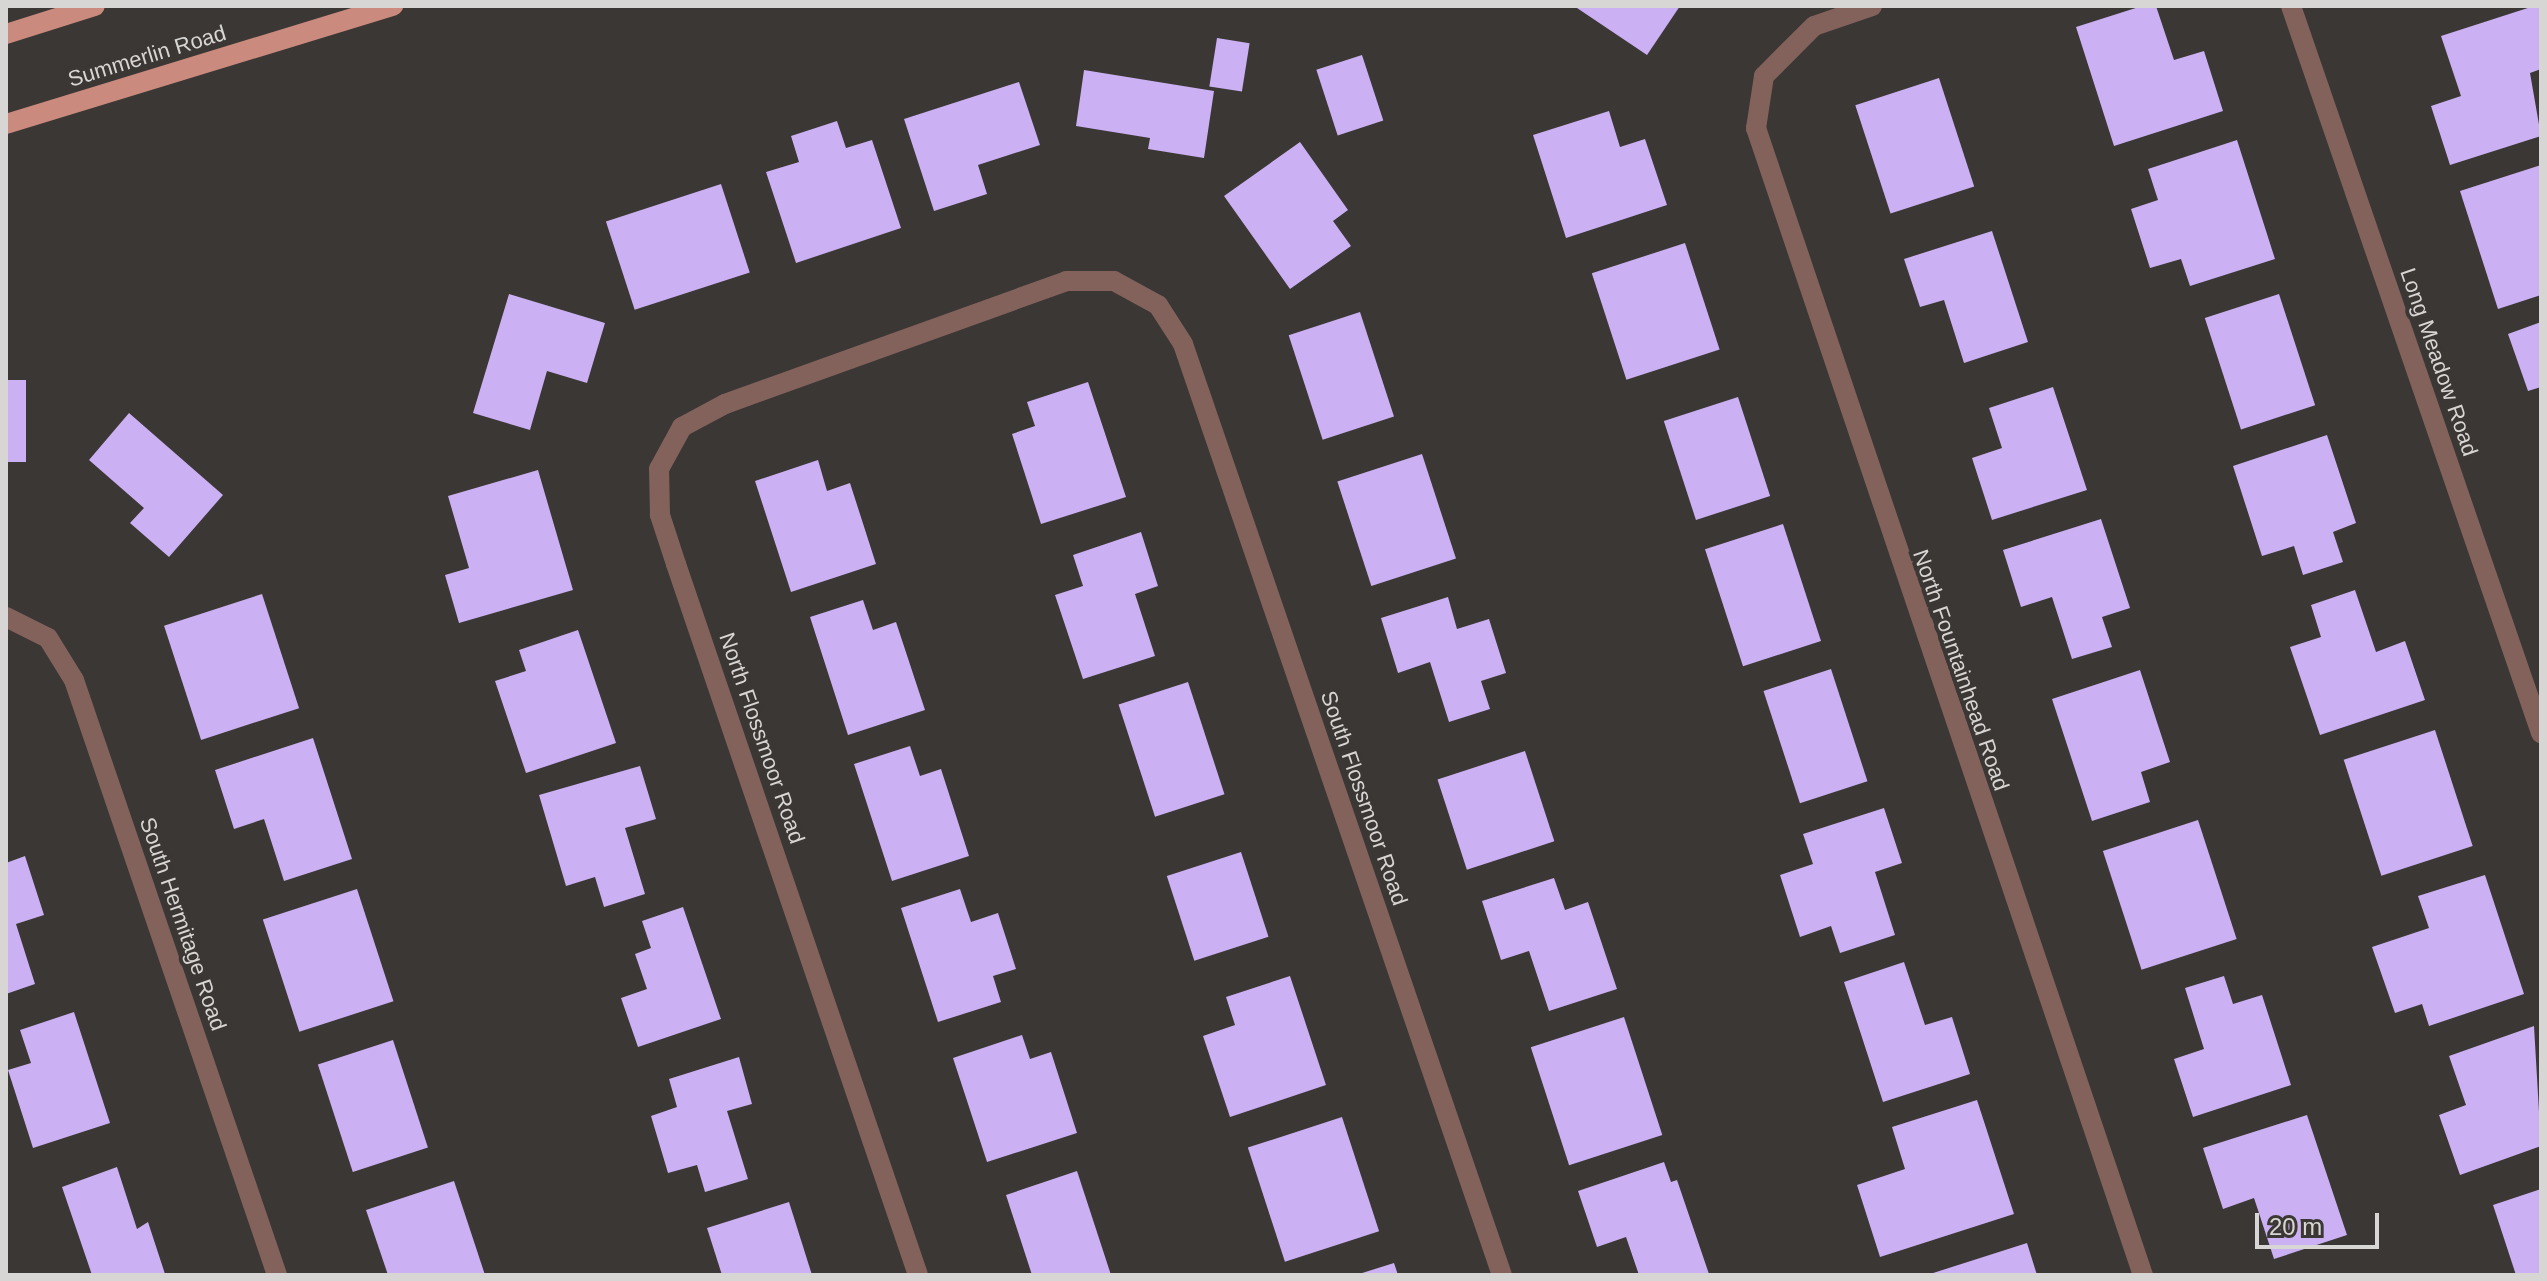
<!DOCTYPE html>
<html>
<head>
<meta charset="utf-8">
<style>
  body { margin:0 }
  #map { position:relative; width:2547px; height:1281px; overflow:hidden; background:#3b3734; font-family:Arial,sans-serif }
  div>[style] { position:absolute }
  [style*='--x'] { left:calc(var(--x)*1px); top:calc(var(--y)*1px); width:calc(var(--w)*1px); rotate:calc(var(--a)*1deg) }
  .building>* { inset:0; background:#cbb0f3; transform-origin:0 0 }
  .street>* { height:20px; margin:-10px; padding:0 10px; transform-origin:10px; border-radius:10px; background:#83625c }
  .primary>* { height:20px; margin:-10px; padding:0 10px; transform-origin:10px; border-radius:10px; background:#cb8a7e }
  span { translate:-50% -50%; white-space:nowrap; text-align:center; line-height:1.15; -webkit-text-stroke:8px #3b3734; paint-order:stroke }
  .street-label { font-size:22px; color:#d8d6d4 }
  .frame { position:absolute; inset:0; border:8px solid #d8d6d4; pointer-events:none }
  .scale { position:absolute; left:2255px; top:1213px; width:124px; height:36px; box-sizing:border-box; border:4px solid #d8d6d4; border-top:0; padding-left:10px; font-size:24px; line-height:28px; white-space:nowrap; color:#d8d6d4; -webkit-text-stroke:6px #3b3734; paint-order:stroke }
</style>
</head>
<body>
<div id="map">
  <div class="building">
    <i style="clip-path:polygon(1574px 6px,1680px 6px,1647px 55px)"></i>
    <i style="clip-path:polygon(2142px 6px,2156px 6px,2174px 60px,2204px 51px,2223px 111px,2114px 146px,2076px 27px)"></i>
    <i style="clip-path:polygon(2534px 6px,2541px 6px,2541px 69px,2530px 73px,2541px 136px,2450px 165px,2431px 106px,2461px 96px,2441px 36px)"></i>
    <i style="left:1217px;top:38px;width:33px;height:49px;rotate:9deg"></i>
    <i style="left:1362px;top:55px;width:69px;height:48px;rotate:72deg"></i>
    <i style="clip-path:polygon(1084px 70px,1214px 91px,1204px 158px,1148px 149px,1150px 138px,1076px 126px)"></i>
    <i style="left:1939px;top:78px;width:114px;height:88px;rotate:72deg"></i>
    <i style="clip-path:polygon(1019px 82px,1040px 145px,978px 165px,987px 194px,934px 211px,904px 119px)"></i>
    <i style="clip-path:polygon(1609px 111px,1620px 147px,1645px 139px,1667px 205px,1566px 238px,1533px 135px)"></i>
    <i style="clip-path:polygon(837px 121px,846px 148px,872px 140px,901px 228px,796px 263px,766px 172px,799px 162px,791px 136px)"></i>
    <i style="clip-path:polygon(2237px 140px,2275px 259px,2190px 286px,2181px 259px,2150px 268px,2131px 209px,2158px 200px,2148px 169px)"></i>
    <i style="clip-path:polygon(1300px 142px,1348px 210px,1333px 221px,1351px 246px,1290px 289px,1224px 196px)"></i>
    <i style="clip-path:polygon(2541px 165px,2541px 295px,2498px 309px,2460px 191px)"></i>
    <i style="left:721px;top:184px;width:93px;height:121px;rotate:72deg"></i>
    <i style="clip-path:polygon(1992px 231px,2028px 342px,1964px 363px,1944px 300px,1920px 307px,1904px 259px)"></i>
    <i style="left:1685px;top:243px;width:112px;height:98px;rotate:72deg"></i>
    <i style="clip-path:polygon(509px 294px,605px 323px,587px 383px,547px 371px,530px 430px,473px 413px)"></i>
    <i style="left:2279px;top:294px;width:117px;height:78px;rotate:72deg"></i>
    <i style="left:1360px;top:312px;width:110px;height:75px;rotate:72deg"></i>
    <i style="clip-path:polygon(2541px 322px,2541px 387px,2528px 391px,2508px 334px)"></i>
    <i style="left:6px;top:380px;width:20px;height:82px"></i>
    <i style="clip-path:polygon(1088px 382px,1126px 497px,1041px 524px,1012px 434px,1035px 426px,1027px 402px)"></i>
    <i style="clip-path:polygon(2053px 387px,2087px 490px,1992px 520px,1972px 458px,2002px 448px,1989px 408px)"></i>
    <i style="left:1738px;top:397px;width:104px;height:78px;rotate:72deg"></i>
    <i style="clip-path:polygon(129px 413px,223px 495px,169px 557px,130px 523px,144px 508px,89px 460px)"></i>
    <i style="clip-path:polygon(2327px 435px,2356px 523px,2333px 532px,2343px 562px,2303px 575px,2294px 546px,2262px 556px,2233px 466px)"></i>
    <i style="left:1422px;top:454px;width:110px;height:89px;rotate:72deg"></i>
    <i style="clip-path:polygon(818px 460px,827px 491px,850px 483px,876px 564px,791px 592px,755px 481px)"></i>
    <i style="clip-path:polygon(538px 470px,573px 590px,459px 623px,445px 575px,469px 568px,448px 496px)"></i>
    <i style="clip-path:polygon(2101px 519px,2130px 608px,2102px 617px,2112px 647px,2072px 659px,2052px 597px,2021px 607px,2003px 550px)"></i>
    <i style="left:1783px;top:524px;width:123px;height:82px;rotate:72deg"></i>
    <i style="clip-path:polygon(1141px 532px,1158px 586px,1135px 594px,1155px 656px,1083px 679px,1055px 595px,1083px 586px,1073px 555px)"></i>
    <i style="clip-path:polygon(2355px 590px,2376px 652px,2405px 641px,2425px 700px,2320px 735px,2290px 647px,2321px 637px,2311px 605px)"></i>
    <i style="left:262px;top:594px;width:120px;height:103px;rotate:72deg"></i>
    <i style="clip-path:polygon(1448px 597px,1457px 629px,1489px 619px,1506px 673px,1481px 681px,1490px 709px,1449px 722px,1430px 662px,1398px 673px,1381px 618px)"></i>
    <i style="clip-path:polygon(863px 600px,873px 630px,896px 622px,925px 710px,848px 735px,810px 617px)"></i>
    <i style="clip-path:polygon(578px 630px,616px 743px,526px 773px,495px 681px,526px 671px,519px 650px)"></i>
    <i style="left:1831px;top:669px;width:118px;height:71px;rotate:72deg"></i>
    <i style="clip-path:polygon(2140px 670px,2170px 762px,2141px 772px,2150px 802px,2092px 821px,2052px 699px)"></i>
    <i style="left:1188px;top:682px;width:118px;height:73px;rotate:72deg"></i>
    <i style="left:2435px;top:730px;width:122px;height:96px;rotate:72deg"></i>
    <i style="clip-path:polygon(313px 738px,352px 859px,284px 881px,264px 819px,234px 829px,215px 770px)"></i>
    <i style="clip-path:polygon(910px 746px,920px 776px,941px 769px,969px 856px,892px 881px,854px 764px)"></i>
    <i style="left:1525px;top:751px;width:95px;height:92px;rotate:72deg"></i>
    <i style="clip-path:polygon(640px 766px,656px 819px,625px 828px,645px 894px,604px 907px,595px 877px,566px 886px,539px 795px)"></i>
    <i style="clip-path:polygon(1884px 808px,1902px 863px,1875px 872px,1895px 935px,1840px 953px,1831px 926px,1800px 937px,1780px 875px,1813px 864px,1803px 834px)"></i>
    <i style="left:2198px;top:820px;width:125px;height:100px;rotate:72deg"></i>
    <i style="left:1241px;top:852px;width:89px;height:78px;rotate:72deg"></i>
    <i style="clip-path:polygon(25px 856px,44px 915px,16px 924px,35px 984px,6px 994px,6px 863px)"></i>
    <i style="clip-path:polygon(2485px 875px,2524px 994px,2429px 1026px,2422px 1004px,2395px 1013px,2372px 947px,2429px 928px,2418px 896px)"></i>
    <i style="clip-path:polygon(1554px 878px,1565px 910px,1588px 902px,1617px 989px,1549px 1011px,1529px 951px,1501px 960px,1482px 901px)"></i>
    <i style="left:357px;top:889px;width:118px;height:99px;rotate:72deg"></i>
    <i style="clip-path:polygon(960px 889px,971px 922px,998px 913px,1016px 969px,993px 976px,1001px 1002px,938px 1022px,901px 908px)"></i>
    <i style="clip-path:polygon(683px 907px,721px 1019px,638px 1047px,621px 998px,647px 989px,635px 954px,651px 948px,642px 921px)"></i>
    <i style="clip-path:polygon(1904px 962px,1925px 1025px,1952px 1017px,1970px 1074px,1883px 1102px,1844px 982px)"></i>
    <i style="clip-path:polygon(1290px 976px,1326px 1085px,1230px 1117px,1203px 1036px,1235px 1025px,1226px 997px)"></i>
    <i style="clip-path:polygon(2224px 976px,2233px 1004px,2262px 995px,2291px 1085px,2193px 1117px,2174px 1059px,2204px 1049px,2185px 988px)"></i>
    <i style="clip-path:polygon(74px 1012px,110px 1123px,33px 1148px,8px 1070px,31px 1063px,20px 1030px)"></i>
    <i style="left:1624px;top:1017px;width:124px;height:98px;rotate:72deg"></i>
    <i style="clip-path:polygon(2534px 1026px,2541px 1146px,2460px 1175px,2439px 1115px,2466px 1105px,2449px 1056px)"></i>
    <i style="clip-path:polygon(1022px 1035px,1030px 1059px,1051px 1052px,1077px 1133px,987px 1162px,953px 1058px)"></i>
    <i style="left:393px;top:1040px;width:113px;height:79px;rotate:72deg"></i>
    <i style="clip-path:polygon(739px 1057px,752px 1104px,727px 1111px,748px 1179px,705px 1192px,697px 1165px,668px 1173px,651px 1116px,677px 1107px,669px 1079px)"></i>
    <i style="clip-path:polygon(1977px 1100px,2014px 1214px,1880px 1257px,1857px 1185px,1905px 1169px,1892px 1127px)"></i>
    <i style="clip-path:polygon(2307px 1115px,2347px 1235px,2274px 1259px,2254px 1198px,2223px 1209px,2203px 1148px)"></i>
    <i style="left:1342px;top:1117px;width:120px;height:99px;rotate:72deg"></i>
    <i style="clip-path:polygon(1664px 1162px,1671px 1182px,1677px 1180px,1709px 1274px,1639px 1275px,1626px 1237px,1597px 1247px,1578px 1191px)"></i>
    <i style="clip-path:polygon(117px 1167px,137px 1229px,148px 1222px,165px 1274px,92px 1275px,62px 1187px)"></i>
    <i style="clip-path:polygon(1077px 1171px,1111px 1275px,1032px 1275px,1006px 1195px)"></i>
    <i style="clip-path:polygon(454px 1181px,485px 1275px,388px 1275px,366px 1210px)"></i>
    <i style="clip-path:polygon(2541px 1189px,2541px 1275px,2516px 1275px,2493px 1205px)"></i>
    <i style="clip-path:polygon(789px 1202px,812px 1275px,722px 1275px,707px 1228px)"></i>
    <i style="clip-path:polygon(2027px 1243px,2037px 1275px,1930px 1275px,1930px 1274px)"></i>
    <i style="clip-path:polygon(1394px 1263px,1398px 1275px,1359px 1275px,1359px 1274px)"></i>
  </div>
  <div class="street">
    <i style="--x:1872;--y:6;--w:61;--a:161"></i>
    <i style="--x:1814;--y:26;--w:71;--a:135"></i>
    <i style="--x:1764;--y:76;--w:53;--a:98.7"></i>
    <i style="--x:1756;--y:128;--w:1211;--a:71.36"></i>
    <i style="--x:2291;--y:6;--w:769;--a:71.02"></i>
    <i style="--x:6;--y:617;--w:47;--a:26.6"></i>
    <i style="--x:48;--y:638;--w:49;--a:58.2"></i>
    <i style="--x:74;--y:680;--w:629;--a:71.16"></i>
    <i style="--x:918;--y:1275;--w:751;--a:-108.8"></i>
    <i style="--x:676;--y:564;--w:52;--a:-108.1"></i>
    <i style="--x:660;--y:515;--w:46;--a:-91.2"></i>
    <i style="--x:659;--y:469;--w:48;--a:-61.3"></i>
    <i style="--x:682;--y:427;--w:49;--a:-28.1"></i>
    <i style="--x:725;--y:404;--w:363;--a:-19.8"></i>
    <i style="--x:1066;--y:281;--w:48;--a:0"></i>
    <i style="--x:1114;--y:281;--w:50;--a:28.6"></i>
    <i style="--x:1158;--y:305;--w:46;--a:57.3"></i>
    <i style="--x:1183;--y:344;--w:984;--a:71.09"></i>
  </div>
  <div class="primary">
    <i style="--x:6;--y:34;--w:93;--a:-17.5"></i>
    <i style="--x:6;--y:124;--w:405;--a:-17"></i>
  </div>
  <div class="street-label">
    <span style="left:147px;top:56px;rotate:-17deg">Summerlin Road</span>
    <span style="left:2439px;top:362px;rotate:71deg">Long Meadow Road</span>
    <span style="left:1961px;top:670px;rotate:71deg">North Fountainhead Road</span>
    <span style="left:762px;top:738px;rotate:71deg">North Flossmoor Road</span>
    <span style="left:1364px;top:798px;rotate:71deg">South Flossmoor Road</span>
    <span style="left:183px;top:924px;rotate:71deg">South Hermitage Road</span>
  </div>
  <div class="frame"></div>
  <div class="scale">20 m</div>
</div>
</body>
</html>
